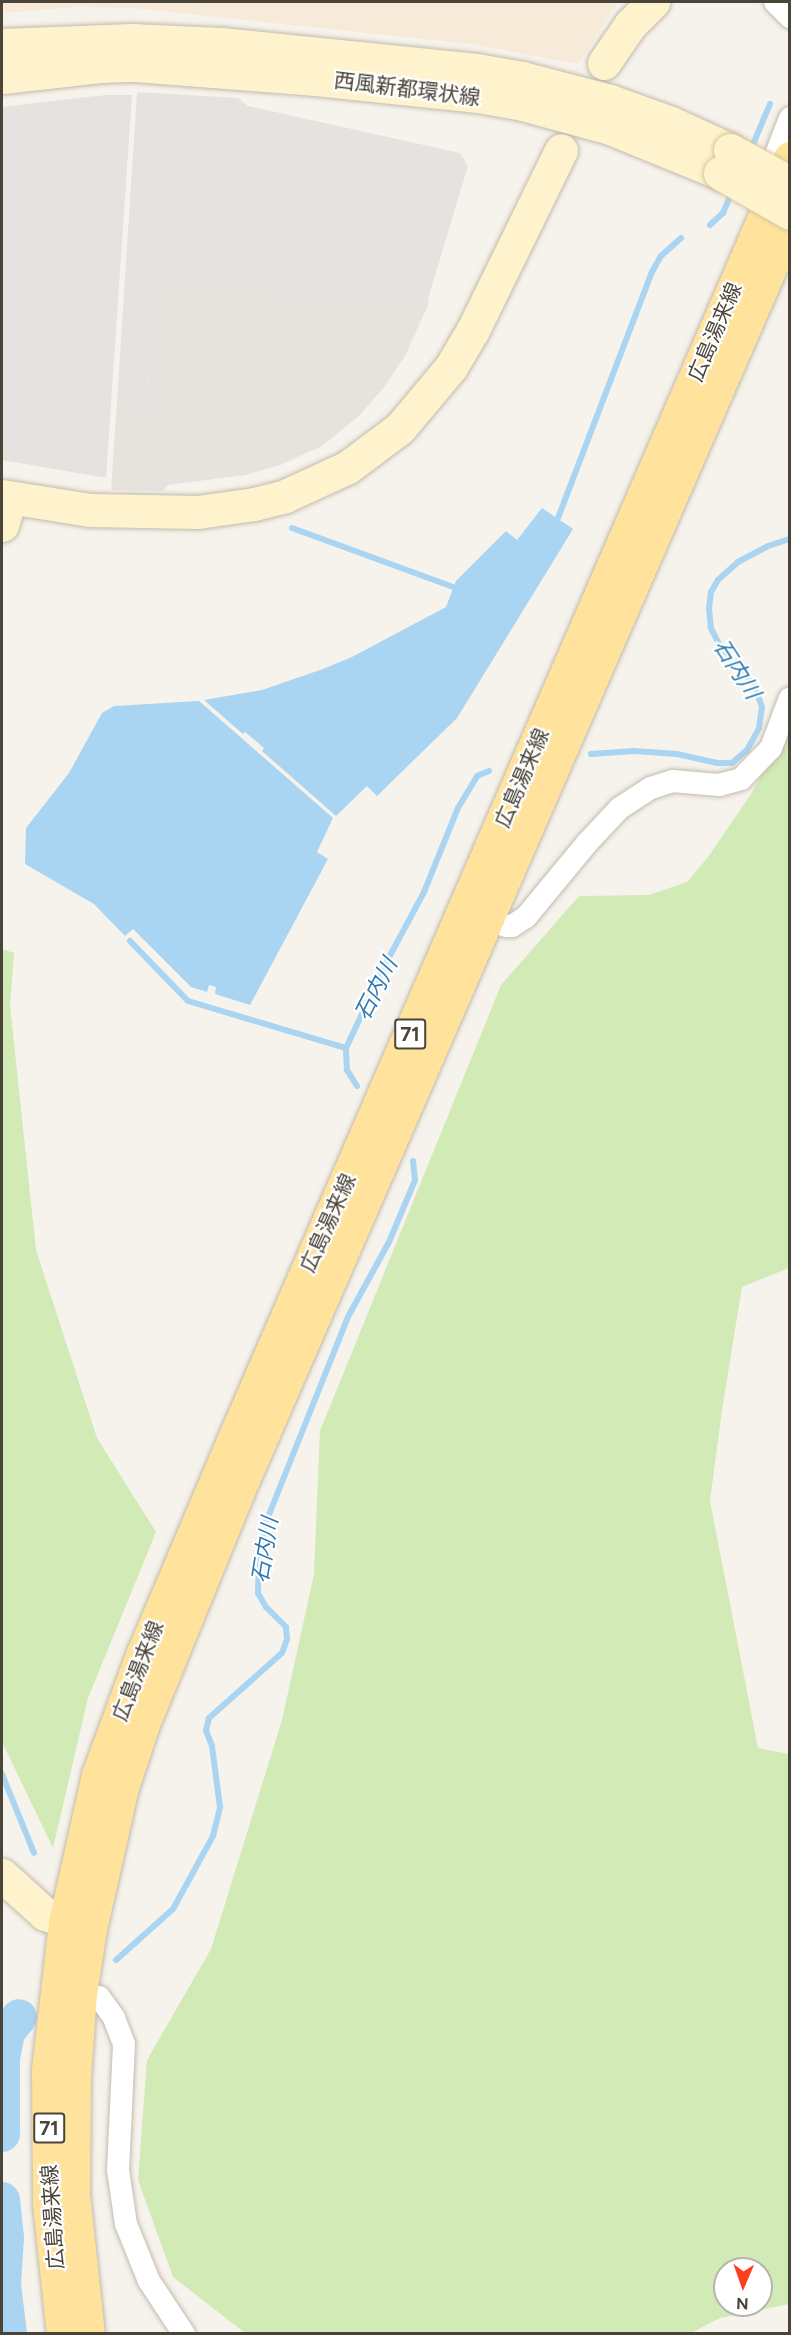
<!DOCTYPE html>
<html>
<head>
<meta charset="utf-8">
<style>
  body { margin:0 }
  #map { position:relative; width:791px; height:2335px; overflow:hidden; background:#f6f3ec; font-family:Figtree,"Noto Sans JP",sans-serif }
  div>[style] { position:absolute }
  [style*='--x'] { left:calc(var(--x)*1px); top:calc(var(--y)*1px); width:calc(var(--w)*1px); rotate:calc(var(--a)*1deg) }
  .commercial>* { inset:0; background:#f7ead8 }
  .industrial>* { inset:0; background:#e6e2dd }
  .green>* { inset:0; background:#d2eab5 }
  .parking>* { inset:0; background:#e5e3e0 }
  .water>* { inset:0; background:#a9d4f2 }
  .stream>* { height:6px; margin:-3px; padding:0 3px; transform-origin:3px; border-radius:3px; background:#a9d4f2 }
  .river>* { height:36px; margin:-18px; padding:0 18px; transform-origin:18px; border-radius:18px; background:#a9d4f2 }
  .roads { filter:drop-shadow(0 0 2px #c2bbae) drop-shadow(0 0 2px #c2bbae) }
  .street>* { height:22px; margin:-11px; padding:0 11px; transform-origin:11px; border-radius:11px; background:#fff }
  .secondary>* { height:33px; margin:-16.5px; padding:0 16.5px; transform-origin:16.5px; border-radius:16.5px; background:#fff3cd }
  .primary>* { height:33px; margin:-16.5px; padding:0 16.5px; transform-origin:16.5px; border-radius:16.5px; background:#ffe39c }
  .bridges { filter:drop-shadow(0 0 2px #d6c79b) drop-shadow(0 0 2px #d6c79b) }
  .secondary-bridge>* { height:33px; margin:-16.5px; padding:0 16.5px; transform-origin:16.5px; border-radius:16.5px; background:#fff3cd }
  span { translate:-50% -50%; white-space:nowrap; text-align:center; line-height:1.15; -webkit-text-stroke:4.5px #fff; paint-order:stroke }
  .shield-label span { padding:2px 4px; background:#fff; border:2px solid; border-radius:4px; -webkit-text-stroke-width:0 }
  .shield-label { font-size:20px; color:#4b4439; font-weight:700 }
  .street-label { font-size:21px; color:#4b4439 }
  .water-label { font-size:22px; color:#2e7ab2; font-style:italic }
  .frame { position:absolute; inset:0; border:3px solid #4b4439; pointer-events:none }
  .north { position:absolute; left:713px; top:2257px; width:60px; height:60px; box-sizing:border-box; background:#fff; border:2px solid #b7b4b0; border-radius:50%; rotate:182deg; font-size:16px; font-weight:700; line-height:24px; text-align:center; color:#4b4439 }
  .north::after { content:''; display:block; margin:auto; width:21px; height:27px; background:#fc3f1d; clip-path:polygon(50% 0,100% 100%,50% 72%,0 100%) }
</style>
</head>
<body>
<div id="map">
  <div class="commercial">
    <i style="clip-path:polygon(2px 2px,618px 2px,578px 64px,471px 44px,133px 8px,76px 7px,2px 13px)"></i>
  </div>
  <div class="industrial">
    <i style="clip-path:polygon(164px 281px,428px 299px,429px 303px,405px 356px,384px 387px,360px 415px,322px 446px,280px 465px,245px 475px,168px 485px,162px 491px,111px 490px,117px 401px,147px 403px,155px 288px)"></i>
  </div>
  <div class="green">
    <i style="clip-path:polygon(evenodd,789px 725px,789px 1268px,742px 1287px,722px 1410px,710px 1501px,758px 1748px,789px 1754px,789px 2304px,720px 2318px,691px 2333px,245px 2333px,173px 2277px,138px 2180px,147px 2060px,211px 1949px,282px 1720px,314px 1574px,320px 1431px,501px 985px,579px 896px,649px 895px,687px 882px,708px 857px,751px 794px,789px 725px,725px 2269px,761px 2269px,761px 2305px,725px 2305px,725px 2269px)"></i>
    <i style="clip-path:polygon(2px 949px,14px 953px,10px 1005px,36px 1250px,97px 1438px,156px 1532px,88px 1698px,53px 1848px,2px 1742px)"></i>
  </div>
  <div class="parking">
    <i style="clip-path:polygon(137px 92px,238px 98px,248px 106px,460px 153px,468px 166px,428px 299px,164px 281px,155px 289px,147px 403px,117px 401px)"></i>
    <i style="clip-path:polygon(105px 95px,132px 95px,106px 478px,2px 460px,2px 107px)"></i>
  </div>
  <div class="water">
    <i style="clip-path:polygon(542px 508px,573px 529px,457px 718px,377px 796px,367px 786px,336px 816px,262px 751px,264px 748px,245px 732px,243px 734px,204px 700px,262px 690px,323px 669px,352px 657px,446px 607px,456px 581px,506px 531px,517px 540px)"></i>
    <i style="clip-path:polygon(199px 701px,333px 818px,317px 852px,328px 859px,250px 1005px,215px 994px,216px 987px,209px 985px,207px 992px,191px 987px,133px 929px,125px 936px,94px 904px,25px 864px,26px 828px,69px 773px,102px 713px,114px 706px)"></i>
  </div>
  <div class="stream">
    <i style="--x:751;--y:149;--w:49;--a:-67.1"></i>
    <i style="--x:710;--y:225;--w:18;--a:-43"></i>
    <i style="--x:723;--y:213;--w:23;--a:-67"></i>
    <i style="--x:558;--y:518;--w:263;--a:-69.1"></i>
    <i style="--x:652;--y:272;--w:18;--a:-61"></i>
    <i style="--x:661;--y:256;--w:27;--a:-42"></i>
    <i style="--x:292;--y:528;--w:171;--a:20.1"></i>
    <i style="--x:591;--y:754;--w:43;--a:-4"></i>
    <i style="--x:634;--y:751;--w:43;--a:4"></i>
    <i style="--x:677;--y:754;--w:41;--a:12.7"></i>
    <i style="--x:717;--y:763;--w:15;--a:0"></i>
    <i style="--x:732;--y:763;--w:20;--a:-41"></i>
    <i style="--x:747;--y:750;--w:25;--a:-61"></i>
    <i style="--x:759;--y:728;--w:21;--a:-82"></i>
    <i style="--x:762;--y:707;--w:23;--a:-110"></i>
    <i style="--x:754;--y:685;--w:54;--a:-130.5"></i>
    <i style="--x:719;--y:644;--w:18;--a:-117"></i>
    <i style="--x:711;--y:628;--w:20;--a:-96"></i>
    <i style="--x:709;--y:608;--w:16;--a:-83"></i>
    <i style="--x:711;--y:592;--w:14;--a:-60"></i>
    <i style="--x:718;--y:580;--w:27;--a:-42"></i>
    <i style="--x:738;--y:562;--w:34;--a:-28"></i>
    <i style="--x:768;--y:546;--w:23;--a:-18"></i>
    <i style="--x:130;--y:941;--w:83;--a:46"></i>
    <i style="--x:188;--y:1001;--w:165;--a:16.6"></i>
    <i style="--x:357;--y:1086;--w:19;--a:-122"></i>
    <i style="--x:347;--y:1070;--w:22;--a:-93"></i>
    <i style="--x:346;--y:1048;--w:94;--a:-64.8"></i>
    <i style="--x:386;--y:963;--w:81;--a:-61.8"></i>
    <i style="--x:424;--y:892;--w:91;--a:-68"></i>
    <i style="--x:458;--y:808;--w:37;--a:-59"></i>
    <i style="--x:477;--y:776;--w:13;--a:-23"></i>
    <i style="--x:2;--y:1774;--w:85;--a:67.9"></i>
    <i style="--x:116;--y:1960;--w:76;--a:-41.8"></i>
    <i style="--x:173;--y:1909;--w:83;--a:-61.3"></i>
    <i style="--x:213;--y:1836;--w:30;--a:-76"></i>
    <i style="--x:220;--y:1807;--w:62;--a:-97.5"></i>
    <i style="--x:212;--y:1746;--w:17;--a:-111"></i>
    <i style="--x:206;--y:1730;--w:12;--a:-76"></i>
    <i style="--x:209;--y:1718;--w:98;--a:-41.7"></i>
    <i style="--x:282;--y:1653;--w:15;--a:-70"></i>
    <i style="--x:287;--y:1639;--w:12;--a:-95"></i>
    <i style="--x:286;--y:1627;--w:28;--a:-135"></i>
    <i style="--x:266;--y:1607;--w:16;--a:-120"></i>
    <i style="--x:258;--y:1593;--w:37;--a:-88"></i>
    <i style="--x:259;--y:1556;--w:35;--a:-78"></i>
    <i style="--x:266;--y:1522;--w:223;--a:-68.2"></i>
    <i style="--x:349;--y:1315;--w:83;--a:-61.3"></i>
    <i style="--x:389;--y:1242;--w:67;--a:-67.2"></i>
    <i style="--x:415;--y:1180;--w:19;--a:-96"></i>
  </div>
  <div class="river">
    <i style="--x:2;--y:2134;--w:76;--a:-90"></i>
    <i style="--x:2;--y:2058;--w:26;--a:-79"></i>
    <i style="--x:7;--y:2032;--w:19;--a:-51"></i>
    <i style="--x:2;--y:2200;--w:38;--a:84"></i>
    <i style="--x:6;--y:2238;--w:47;--a:93.7"></i>
    <i style="--x:3;--y:2285;--w:49;--a:83"></i>
  </div>
  <div class="roads">
    <div class="street">
      <i style="--x:775;--y:2;--w:21;--a:45"></i>
      <i style="--x:768;--y:175;--w:61;--a:-68.9"></i>
      <i style="--x:473;--y:915;--w:35;--a:18"></i>
      <i style="--x:506;--y:926;--w:6;--a:0"></i>
      <i style="--x:512;--y:926;--w:17;--a:-33"></i>
      <i style="--x:526;--y:917;--w:96;--a:-50.5"></i>
      <i style="--x:587;--y:843;--w:48;--a:-46.7"></i>
      <i style="--x:620;--y:808;--w:37;--a:-33"></i>
      <i style="--x:651;--y:788;--w:22;--a:-18"></i>
      <i style="--x:672;--y:781;--w:47;--a:4.9"></i>
      <i style="--x:719;--y:785;--w:23;--a:-15"></i>
      <i style="--x:741;--y:779;--w:43;--a:-45.9"></i>
      <i style="--x:771;--y:748;--w:53;--a:-69.2"></i>
      <i style="--x:67;--y:1991;--w:33;--a:11"></i>
      <i style="--x:99;--y:1997;--w:26;--a:54"></i>
      <i style="--x:114;--y:2018;--w:28;--a:69"></i>
      <i style="--x:124;--y:2044;--w:126;--a:92.7"></i>
      <i style="--x:118;--y:2170;--w:55;--a:81.6"></i>
      <i style="--x:126;--y:2224;--w:61;--a:68"></i>
      <i style="--x:149;--y:2281;--w:64;--a:56.6"></i>
    </div>
    <div class="secondary">
      <i style="--x:2;--y:45;--w:130;--a:-2.2"></i>
      <i style="--x:132;--y:40;--w:89;--a:2.6"></i>
      <i style="--x:221;--y:44;--w:257;--a:5.8"></i>
      <i style="--x:477;--y:70;--w:46;--a:10.1"></i>
      <i style="--x:522;--y:78;--w:91;--a:14.6"></i>
      <i style="--x:610;--y:101;--w:65;--a:19.8"></i>
      <i style="--x:671;--y:123;--w:65;--a:24.6"></i>
      <i style="--x:604;--y:63;--w:46;--a:-55.6"></i>
      <i style="--x:630;--y:25;--w:33;--a:-45"></i>
      <i style="--x:2;--y:77;--w:101;--a:-6.3"></i>
      <i style="--x:102;--y:66;--w:33;--a:-2"></i>
      <i style="--x:135;--y:65;--w:182;--a:4.4"></i>
      <i style="--x:316;--y:79;--w:163;--a:6"></i>
      <i style="--x:478;--y:96;--w:46;--a:10.1"></i>
      <i style="--x:523;--y:104;--w:90;--a:15.4"></i>
      <i style="--x:610;--y:128;--w:119;--a:22.2"></i>
      <i style="--x:2;--y:496;--w:89;--a:9"></i>
      <i style="--x:90;--y:510;--w:108;--a:1.1"></i>
      <i style="--x:198;--y:512;--w:57;--a:-8.1"></i>
      <i style="--x:254;--y:504;--w:32;--a:-14"></i>
      <i style="--x:285;--y:496;--w:69;--a:-24.7"></i>
      <i style="--x:348;--y:467;--w:65;--a:-36.9"></i>
      <i style="--x:400;--y:428;--w:80;--a:-50.1"></i>
      <i style="--x:451;--y:367;--w:43;--a:-59.3"></i>
      <i style="--x:473;--y:330;--w:200;--a:-63.9"></i>
      <i style="--x:2;--y:525;--w:27;--a:-73"></i>
      <i style="--x:2;--y:1875;--w:58;--a:42.2"></i>
      <i style="--x:45;--y:1914;--w:47;--a:18.4"></i>
    </div>
    <div class="primary">
      <i style="--x:63;--y:2334;--w:131;--a:-96.1"></i>
      <i style="--x:49;--y:2204;--w:134;--a:-90.4"></i>
      <i style="--x:48;--y:2070;--w:149;--a:-83.4"></i>
      <i style="--x:65;--y:1922;--w:151;--a:-77.3"></i>
      <i style="--x:98;--y:1775;--w:130;--a:-69.8"></i>
      <i style="--x:143;--y:1653;--w:230;--a:-67"></i>
      <i style="--x:233;--y:1441;--w:1399;--a:-66.53"></i>
      <i style="--x:88;--y:2334;--w:142;--a:-96.1"></i>
      <i style="--x:73;--y:2193;--w:115;--a:-89.5"></i>
      <i style="--x:74;--y:2078;--w:85;--a:-86"></i>
      <i style="--x:80;--y:1993;--w:65;--a:-81.1"></i>
      <i style="--x:90;--y:1929;--w:146;--a:-77.3"></i>
      <i style="--x:122;--y:1787;--w:66;--a:-71.6"></i>
      <i style="--x:143;--y:1724;--w:252;--a:-67.8"></i>
      <i style="--x:238;--y:1491;--w:1384;--a:-66.49"></i>
    </div>
  </div>
  <div class="bridges">
    <div class="secondary-bridge">
      <i style="--x:730;--y:150;--w:68;--a:28.8"></i>
      <i style="--x:720;--y:173;--w:81;--a:29.7"></i>
    </div>
  </div>
  <div class="shield-label">
    <span style="left:410px;top:1034px">71</span>
    <span style="left:49px;top:2128px">71</span>
  </div>
  <div class="street-label">
    <span style="left:407px;top:89px;rotate:7deg">西風新都環状線</span>
    <span style="left:715px;top:332px;rotate:-67deg">広島湯来線</span>
    <span style="left:522px;top:778px;rotate:-67deg">広島湯来線</span>
    <span style="left:328px;top:1223px;rotate:-66deg">広島湯来線</span>
    <span style="left:138px;top:1671px;rotate:-69deg">広島湯来線</span>
    <span style="left:53px;top:2217px;rotate:-94deg">広島湯来線</span>
  </div>
  <div class="water-label">
    <span style="left:737px;top:669px;rotate:57deg">石内川</span>
    <span style="left:376px;top:989px;rotate:-63deg">石内川</span>
    <span style="left:265px;top:1550px;rotate:-81deg">石内川</span>
  </div>
  <div class="frame"></div>
  <div class="north">N</div>
</div>
</body>
</html>
